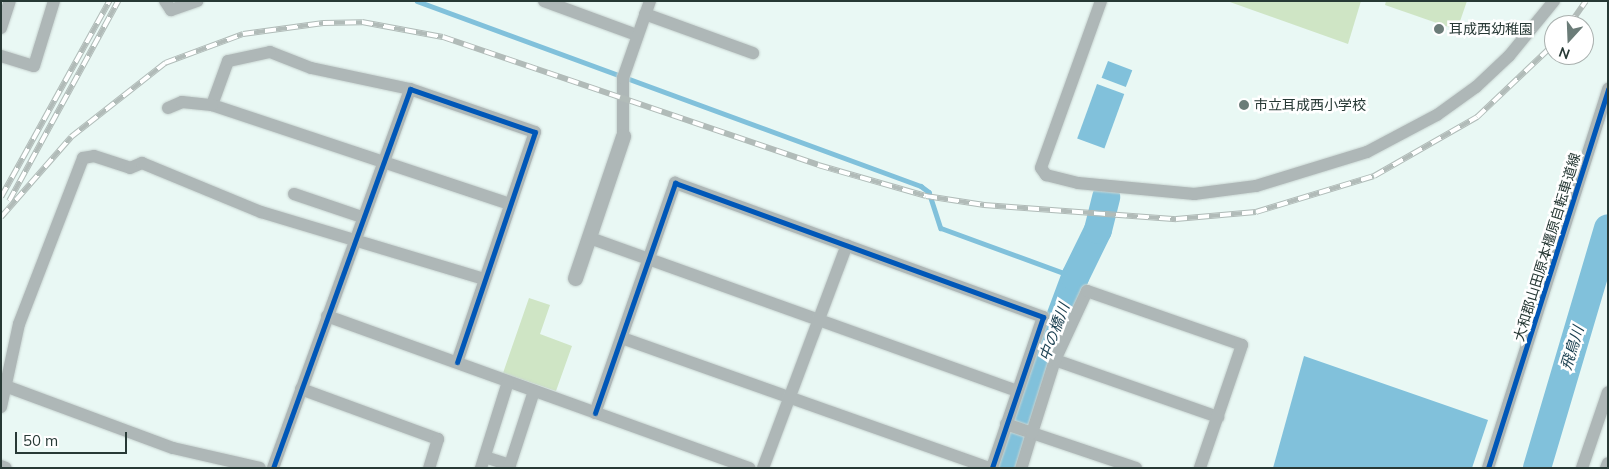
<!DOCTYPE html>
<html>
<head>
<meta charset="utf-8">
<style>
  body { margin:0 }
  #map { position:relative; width:1609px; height:469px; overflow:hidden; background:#e9f8f4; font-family:Mulish,"Noto Sans JP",sans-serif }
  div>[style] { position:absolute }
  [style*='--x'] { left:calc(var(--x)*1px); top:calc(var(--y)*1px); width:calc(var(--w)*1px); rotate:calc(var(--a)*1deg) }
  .green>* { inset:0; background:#cfe5c5 }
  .water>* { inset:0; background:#81c1db; transform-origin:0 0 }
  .stream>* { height:4.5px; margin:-2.25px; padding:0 2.25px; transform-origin:2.25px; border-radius:2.25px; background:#81c1db }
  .river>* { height:28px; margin:-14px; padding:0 14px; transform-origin:14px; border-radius:14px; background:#81c1db }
  .roads { filter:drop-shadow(0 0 1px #c8d4d1) drop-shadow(0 0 1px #c8d4d1) }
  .minor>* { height:12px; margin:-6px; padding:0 6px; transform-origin:6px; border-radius:6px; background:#aeb7b7 }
  .tertiary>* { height:15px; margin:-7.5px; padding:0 7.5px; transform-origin:7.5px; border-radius:7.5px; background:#aeb7b7 }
  .rail>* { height:5.5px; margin-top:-2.75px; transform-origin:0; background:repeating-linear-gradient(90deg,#fff 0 11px,#b1bbb8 0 22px); box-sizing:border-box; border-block:1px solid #b1bbb8 }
  .cycleway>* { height:5px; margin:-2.5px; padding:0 2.5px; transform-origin:2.5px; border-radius:2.5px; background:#0057b8 }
  .dots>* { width:14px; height:14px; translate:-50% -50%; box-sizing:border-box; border:2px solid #fff; border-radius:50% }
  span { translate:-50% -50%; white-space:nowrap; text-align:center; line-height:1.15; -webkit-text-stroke:5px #fff; paint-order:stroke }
  .poi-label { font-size:14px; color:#273935 }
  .left { translate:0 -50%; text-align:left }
  .street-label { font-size:14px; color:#273935 }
  .water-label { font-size:15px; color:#183e4f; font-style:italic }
  .frame { position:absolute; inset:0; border:2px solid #273935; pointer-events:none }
  .north { position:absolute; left:1544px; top:15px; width:50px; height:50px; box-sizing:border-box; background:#fff; border:1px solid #a9b0ae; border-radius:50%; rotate:200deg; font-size:14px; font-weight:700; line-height:20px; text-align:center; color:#273935 }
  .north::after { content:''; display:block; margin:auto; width:18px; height:22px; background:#6b7c78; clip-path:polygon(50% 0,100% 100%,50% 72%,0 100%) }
  .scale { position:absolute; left:15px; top:432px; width:112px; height:22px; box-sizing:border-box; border:2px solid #273935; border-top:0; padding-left:6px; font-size:15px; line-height:18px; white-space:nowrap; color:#273935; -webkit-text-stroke:4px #fff; paint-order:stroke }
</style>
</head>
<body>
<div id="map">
  <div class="green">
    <i style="clip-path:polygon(1227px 1px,1361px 1px,1348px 44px)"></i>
    <i style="clip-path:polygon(1386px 1px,1467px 1px,1457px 30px,1385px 5px)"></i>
    <i style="clip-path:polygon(529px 298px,550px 305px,540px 334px,572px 346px,556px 391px,503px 373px)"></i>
  </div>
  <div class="water">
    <i style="left:1108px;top:61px;width:26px;height:18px;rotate:21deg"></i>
    <i style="left:1097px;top:84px;width:29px;height:58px;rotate:20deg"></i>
    <i style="clip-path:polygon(1304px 356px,1488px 420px,1472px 468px,1273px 468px)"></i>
  </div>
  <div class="stream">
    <i style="--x:417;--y:1;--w:537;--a:20.16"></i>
    <i style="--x:921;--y:186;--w:10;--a:37"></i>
    <i style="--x:929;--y:192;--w:38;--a:72"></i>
    <i style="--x:941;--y:228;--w:143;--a:20.1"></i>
  </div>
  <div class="river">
    <i style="--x:1004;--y:468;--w:204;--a:-69.6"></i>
    <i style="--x:1075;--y:277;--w:52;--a:-63.9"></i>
    <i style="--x:1098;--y:230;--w:34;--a:-76"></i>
    <i style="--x:1537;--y:468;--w:250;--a:-73.5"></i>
  </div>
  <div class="roads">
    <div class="minor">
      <i style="--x:165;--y:1;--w:11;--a:56"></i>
      <i style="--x:171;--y:10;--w:28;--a:-19"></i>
      <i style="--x:544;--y:1;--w:99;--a:20.1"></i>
      <i style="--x:1101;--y:1;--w:177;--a:109.8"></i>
      <i style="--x:1041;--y:168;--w:9;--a:54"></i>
      <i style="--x:1046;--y:175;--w:33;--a:14"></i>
      <i style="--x:1078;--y:183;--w:117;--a:5.4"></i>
      <i style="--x:1194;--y:194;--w:63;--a:-7.4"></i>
      <i style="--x:1256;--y:186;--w:116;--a:-17"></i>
      <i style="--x:1367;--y:152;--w:79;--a:-27.9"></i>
      <i style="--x:1437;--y:115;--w:48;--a:-35.7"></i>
      <i style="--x:1476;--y:87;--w:45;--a:-43.2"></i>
      <i style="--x:1509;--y:56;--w:71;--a:-50.7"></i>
      <i style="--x:645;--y:14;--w:115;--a:19.9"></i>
      <i style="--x:1;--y:28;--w:28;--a:-72"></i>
      <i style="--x:1;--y:56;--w:34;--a:17"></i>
      <i style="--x:34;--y:66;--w:68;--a:-72.9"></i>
      <i style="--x:410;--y:89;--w:101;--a:-168"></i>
      <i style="--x:311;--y:68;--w:44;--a:-158.7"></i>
      <i style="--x:270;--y:52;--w:43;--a:167.9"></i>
      <i style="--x:228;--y:61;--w:47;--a:110"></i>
      <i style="--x:212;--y:105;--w:313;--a:18.4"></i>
      <i style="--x:168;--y:108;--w:15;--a:-23"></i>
      <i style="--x:182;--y:102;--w:30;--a:6"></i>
      <i style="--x:623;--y:136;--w:58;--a:-90"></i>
      <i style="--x:623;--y:78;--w:82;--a:-70.7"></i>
      <i style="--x:294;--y:194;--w:72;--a:18.7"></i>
      <i style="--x:590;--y:238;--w:454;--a:19.7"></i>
      <i style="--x:327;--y:316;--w:449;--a:19.8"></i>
      <i style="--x:622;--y:338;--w:390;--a:19.5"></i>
      <i style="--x:1055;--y:360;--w:173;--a:19.3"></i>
      <i style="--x:8;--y:387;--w:176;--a:20.3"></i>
      <i style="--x:173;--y:448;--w:89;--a:12.9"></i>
      <i style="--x:301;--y:389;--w:146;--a:20.1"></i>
      <i style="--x:438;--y:439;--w:30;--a:107"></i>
      <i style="--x:1;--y:407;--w:85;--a:-77.8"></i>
      <i style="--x:19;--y:324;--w:178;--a:-68.9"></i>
      <i style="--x:83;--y:158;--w:11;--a:-10"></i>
      <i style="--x:94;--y:156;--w:38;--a:18"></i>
      <i style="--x:130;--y:168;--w:13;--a:-23"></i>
      <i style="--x:142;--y:163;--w:129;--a:22.4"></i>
      <i style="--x:261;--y:212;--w:233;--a:16.7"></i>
      <i style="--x:595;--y:413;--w:244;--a:-70.8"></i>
      <i style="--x:675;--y:183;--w:392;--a:20"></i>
      <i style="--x:1043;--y:317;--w:159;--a:108.7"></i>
      <i style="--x:1006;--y:424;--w:28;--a:19"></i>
      <i style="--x:1032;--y:433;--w:37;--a:107"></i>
      <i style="--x:485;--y:457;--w:26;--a:18"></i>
      <i style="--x:1;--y:466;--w:5;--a:22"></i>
      <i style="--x:273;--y:468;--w:403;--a:-70.1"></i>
      <i style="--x:410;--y:89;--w:132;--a:19"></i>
      <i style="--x:535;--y:132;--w:243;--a:108.7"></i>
      <i style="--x:481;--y:468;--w:90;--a:-72.6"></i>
      <i style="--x:509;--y:468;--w:81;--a:-72"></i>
      <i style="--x:763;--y:468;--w:238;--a:-69.4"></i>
      <i style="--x:1136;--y:468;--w:110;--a:-161.4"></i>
      <i style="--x:1032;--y:433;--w:77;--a:-72.5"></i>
      <i style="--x:1055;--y:360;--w:76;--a:-65.1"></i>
      <i style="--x:1087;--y:291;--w:164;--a:19.2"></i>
      <i style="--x:1242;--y:345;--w:130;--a:108.9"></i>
      <i style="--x:1488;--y:468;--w:398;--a:-72.4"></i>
      <i style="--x:1582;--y:468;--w:80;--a:-71.1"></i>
      <i style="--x:1606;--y:468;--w:5;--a:-68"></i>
    </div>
    <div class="tertiary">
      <i style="--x:575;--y:278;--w:150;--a:-71.3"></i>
    </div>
  </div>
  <div class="rail">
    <i style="--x:1569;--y:25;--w:29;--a:-55"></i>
    <i style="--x:1;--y:197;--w:224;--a:-61.1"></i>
    <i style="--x:9;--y:201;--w:228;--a:-61.4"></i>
    <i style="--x:1;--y:217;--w:106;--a:-48.8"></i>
    <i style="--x:71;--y:137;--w:120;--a:-38.2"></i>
    <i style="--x:165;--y:63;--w:83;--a:-20.4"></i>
    <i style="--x:243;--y:34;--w:81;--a:-7.8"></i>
    <i style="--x:323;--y:23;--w:39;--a:-1"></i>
    <i style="--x:362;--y:22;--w:82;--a:10.5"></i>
    <i style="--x:443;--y:37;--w:396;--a:18.8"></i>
    <i style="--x:818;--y:165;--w:112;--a:16"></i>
    <i style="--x:926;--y:196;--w:59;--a:8.8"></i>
    <i style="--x:984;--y:205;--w:193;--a:4.2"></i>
    <i style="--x:1176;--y:219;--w:80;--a:-5"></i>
    <i style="--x:1256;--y:212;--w:123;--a:-17"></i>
    <i style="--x:1374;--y:176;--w:119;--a:-29.8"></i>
    <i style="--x:1477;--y:117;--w:106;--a:-43.5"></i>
  </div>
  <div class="cycleway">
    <i style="--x:595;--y:413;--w:244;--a:-70.8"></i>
    <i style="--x:675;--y:183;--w:392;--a:20"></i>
    <i style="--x:1043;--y:317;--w:159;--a:108.7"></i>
    <i style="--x:273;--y:468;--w:403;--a:-70.1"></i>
    <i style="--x:410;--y:89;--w:132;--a:19"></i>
    <i style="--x:535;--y:132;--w:243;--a:108.7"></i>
    <i style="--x:1488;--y:468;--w:398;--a:-72.4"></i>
  </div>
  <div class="dots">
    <i style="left:1439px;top:29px;background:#6b7c78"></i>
    <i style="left:1244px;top:105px;background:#6b7c78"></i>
  </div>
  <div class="poi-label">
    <span class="left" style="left:1449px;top:29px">耳成西幼稚園</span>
    <span class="left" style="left:1254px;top:105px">市立耳成西小学校</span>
  </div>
  <div class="street-label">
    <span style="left:1547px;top:247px;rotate:-73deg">大和郡山田原本橿原自転車道線</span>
  </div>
  <div class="water-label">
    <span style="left:1054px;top:332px;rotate:-70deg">中の橋川</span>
    <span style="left:1572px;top:348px;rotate:-73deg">飛鳥川</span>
  </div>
  <div class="frame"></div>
  <div class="north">N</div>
  <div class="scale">50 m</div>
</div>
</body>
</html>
